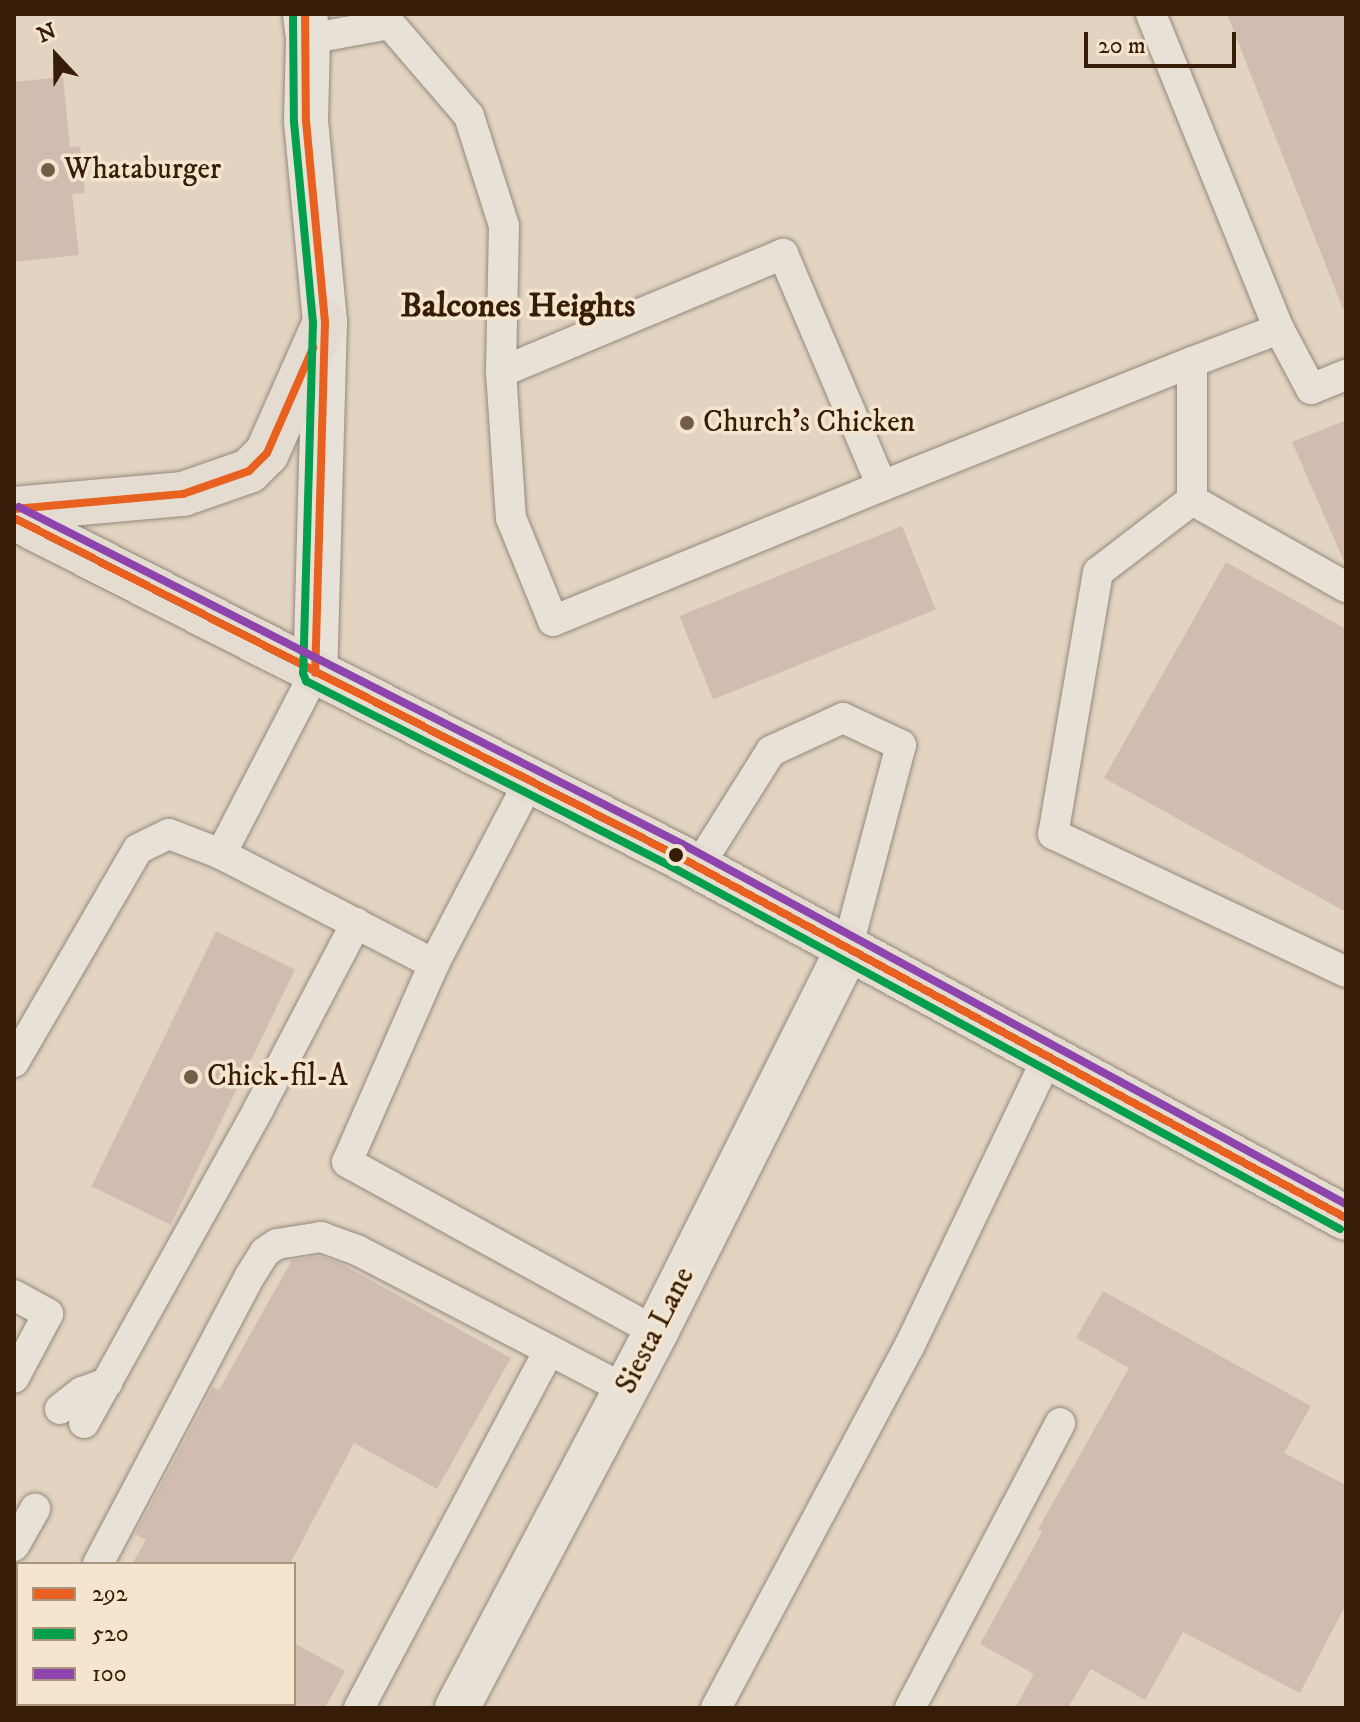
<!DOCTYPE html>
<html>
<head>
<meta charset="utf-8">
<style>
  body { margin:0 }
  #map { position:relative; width:1360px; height:1722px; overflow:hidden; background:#e2d4c1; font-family:"IM FELL DW Pica",serif }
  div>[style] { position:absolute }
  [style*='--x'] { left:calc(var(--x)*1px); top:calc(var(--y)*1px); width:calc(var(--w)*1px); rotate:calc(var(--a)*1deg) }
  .building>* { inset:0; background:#d1bdb0; transform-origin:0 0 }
  .roads { filter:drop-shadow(0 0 2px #94897c) drop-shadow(0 0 2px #94897c) }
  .service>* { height:30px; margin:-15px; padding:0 15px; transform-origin:15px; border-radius:15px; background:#e7e1d7 }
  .minor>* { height:44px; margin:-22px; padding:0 22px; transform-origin:22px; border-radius:22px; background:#e7e1d7 }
  .tertiary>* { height:44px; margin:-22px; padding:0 22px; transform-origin:22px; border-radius:22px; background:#e7e1d7 }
  .primary>* { height:44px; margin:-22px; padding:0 22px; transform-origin:22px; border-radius:22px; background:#e4dcd0 }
  .bus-1>* { height:8px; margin:-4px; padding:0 4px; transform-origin:4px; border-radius:4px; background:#e96121 }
  .bus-2>* { height:8px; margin:-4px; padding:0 4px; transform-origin:4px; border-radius:4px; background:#039f4d }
  .bus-3>* { height:8px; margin:-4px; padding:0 4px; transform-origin:4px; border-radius:4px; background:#8e44ad }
  .dots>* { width:22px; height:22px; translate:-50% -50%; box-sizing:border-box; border:4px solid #f5e5ce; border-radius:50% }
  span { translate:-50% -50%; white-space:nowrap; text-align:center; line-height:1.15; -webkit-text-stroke:7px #f5e5ce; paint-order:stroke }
  .poi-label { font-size:30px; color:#371d07 }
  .left { translate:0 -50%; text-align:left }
  .street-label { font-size:30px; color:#371d07 }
  .quarter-label { font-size:34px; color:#371d07; font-weight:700 }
  .frame { position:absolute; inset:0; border:16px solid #371d07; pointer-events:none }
  .legend { position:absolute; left:16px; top:1562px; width:280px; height:144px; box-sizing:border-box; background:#f5e5ce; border:2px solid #a9957e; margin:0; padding:10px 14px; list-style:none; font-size:24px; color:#371d07 }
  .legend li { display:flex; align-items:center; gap:16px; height:40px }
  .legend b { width:40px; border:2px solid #a9957e }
  .north { position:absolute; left:16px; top:16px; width:80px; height:80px; -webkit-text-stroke:6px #f5e5ce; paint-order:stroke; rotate:338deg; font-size:22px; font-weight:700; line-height:32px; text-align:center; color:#371d07 }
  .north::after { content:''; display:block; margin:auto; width:28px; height:36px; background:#371d07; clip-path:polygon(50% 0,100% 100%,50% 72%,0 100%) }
  .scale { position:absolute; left:1084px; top:32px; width:152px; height:36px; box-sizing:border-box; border:4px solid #371d07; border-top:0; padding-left:10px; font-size:24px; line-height:28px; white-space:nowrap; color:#371d07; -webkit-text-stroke:6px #f5e5ce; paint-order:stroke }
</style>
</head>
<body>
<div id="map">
  <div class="building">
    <i style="clip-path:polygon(1227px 14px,1346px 14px,1346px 309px,1343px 309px)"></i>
    <i style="clip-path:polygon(63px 77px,70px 147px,80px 146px,85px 193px,72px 194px,79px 255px,14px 262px,14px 82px)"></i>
    <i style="clip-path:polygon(1346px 420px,1346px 566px,1292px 442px)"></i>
    <i style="left:902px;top:526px;width:90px;height:240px;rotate:68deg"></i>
    <i style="clip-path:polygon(1226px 562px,1346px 629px,1346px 912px,1104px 778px)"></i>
    <i style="left:216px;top:931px;width:88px;height:284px;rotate:26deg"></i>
    <i style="clip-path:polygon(319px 1256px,338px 1262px,511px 1358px,437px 1489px,354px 1443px,290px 1564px,132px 1564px,146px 1540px,135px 1534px,213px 1387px,219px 1390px,292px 1260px)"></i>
    <i style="clip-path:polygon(1103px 1291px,1311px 1406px,1284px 1453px,1346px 1485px,1346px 1604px,1300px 1693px,1183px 1632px,1145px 1700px,1091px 1669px,1068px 1708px,1015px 1708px,1034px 1674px,980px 1644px,1042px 1532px,1038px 1529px,1129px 1368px,1076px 1338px)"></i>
    <i style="clip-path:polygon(294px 1643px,345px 1671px,325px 1708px,294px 1708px)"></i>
  </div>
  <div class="roads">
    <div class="service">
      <i style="--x:1151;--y:14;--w:340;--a:67.9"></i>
      <i style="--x:1279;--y:329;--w:93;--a:159.2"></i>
      <i style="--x:308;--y:39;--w:83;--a:-10.4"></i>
      <i style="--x:390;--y:24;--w:121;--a:49.3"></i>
      <i style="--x:469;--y:116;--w:115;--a:72.3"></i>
      <i style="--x:504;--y:226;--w:146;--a:91.2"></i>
      <i style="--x:501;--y:372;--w:306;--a:-22.7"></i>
      <i style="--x:783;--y:254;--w:252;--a:66.9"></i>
      <i style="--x:882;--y:486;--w:334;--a:-21.8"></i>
      <i style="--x:1192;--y:362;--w:138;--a:90"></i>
      <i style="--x:1192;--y:500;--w:118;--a:142.5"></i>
      <i style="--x:1098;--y:572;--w:266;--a:99.7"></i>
      <i style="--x:1053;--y:834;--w:324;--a:25.2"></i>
      <i style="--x:1279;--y:329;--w:68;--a:61.9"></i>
      <i style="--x:1311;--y:389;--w:38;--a:-22"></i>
      <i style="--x:501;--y:372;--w:146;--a:86.1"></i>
      <i style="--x:511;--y:518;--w:111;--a:67.8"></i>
      <i style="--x:553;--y:621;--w:356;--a:-22.3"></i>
      <i style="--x:1192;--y:500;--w:177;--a:29.5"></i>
      <i style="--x:530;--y:780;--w:208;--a:117.6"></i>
      <i style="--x:434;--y:964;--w:216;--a:113.7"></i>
      <i style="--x:347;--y:1162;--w:353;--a:28.8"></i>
      <i style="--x:221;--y:854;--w:240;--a:27.3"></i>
      <i style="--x:698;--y:867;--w:137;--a:-57.8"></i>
      <i style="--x:771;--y:751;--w:79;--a:-24.6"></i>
      <i style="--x:843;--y:718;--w:64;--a:25"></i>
      <i style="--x:901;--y:745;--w:212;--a:104.8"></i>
      <i style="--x:14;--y:1062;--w:246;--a:-59.8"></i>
      <i style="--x:138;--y:849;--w:34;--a:-26"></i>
      <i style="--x:169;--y:834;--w:56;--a:21"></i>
      <i style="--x:221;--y:854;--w:204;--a:-62.6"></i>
      <i style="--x:14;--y:1295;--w:39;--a:29"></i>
      <i style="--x:48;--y:1314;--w:72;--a:118"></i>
      <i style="--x:60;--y:1409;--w:28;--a:-38"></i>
      <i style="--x:82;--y:1392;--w:27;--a:-20"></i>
      <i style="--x:84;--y:1423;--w:360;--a:-60.9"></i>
      <i style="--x:259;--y:1108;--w:209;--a:-62.3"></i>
      <i style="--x:14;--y:1546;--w:43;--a:-60.4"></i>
      <i style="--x:98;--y:1564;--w:326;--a:-62.2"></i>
      <i style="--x:250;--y:1276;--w:28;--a:-58"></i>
      <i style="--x:265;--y:1252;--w:14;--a:-34"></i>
      <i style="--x:277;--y:1244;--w:45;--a:-9"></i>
      <i style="--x:321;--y:1237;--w:38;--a:20"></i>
      <i style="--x:357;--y:1250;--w:303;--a:27.5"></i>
      <i style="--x:48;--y:1704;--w:4;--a:63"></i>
      <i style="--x:359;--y:1708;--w:405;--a:-62"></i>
      <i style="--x:716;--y:1708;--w:409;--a:-61.9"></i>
      <i style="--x:909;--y:1347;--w:322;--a:-64.4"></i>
      <i style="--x:910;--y:1708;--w:322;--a:-62.2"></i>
    </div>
    <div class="minor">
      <i style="--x:457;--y:1708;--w:425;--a:-62.1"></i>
      <i style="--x:656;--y:1332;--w:427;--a:-63.4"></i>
    </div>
    <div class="tertiary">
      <i style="--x:305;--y:14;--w:25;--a:83"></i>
      <i style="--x:308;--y:39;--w:82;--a:91.4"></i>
      <i style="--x:306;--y:121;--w:202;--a:84.6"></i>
      <i style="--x:325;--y:322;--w:351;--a:91.6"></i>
    </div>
    <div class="primary">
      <i style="--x:14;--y:509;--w:170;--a:-5.1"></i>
      <i style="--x:183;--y:494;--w:70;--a:-19.2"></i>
      <i style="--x:249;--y:471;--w:25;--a:-45"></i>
      <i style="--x:267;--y:453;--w:143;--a:-66.1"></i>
      <i style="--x:14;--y:518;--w:743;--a:26.98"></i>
      <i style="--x:676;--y:855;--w:762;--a:28.45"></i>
    </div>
  </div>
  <div class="bus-1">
    <i style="--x:305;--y:14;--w:107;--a:89.5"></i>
    <i style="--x:306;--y:121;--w:202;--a:84.6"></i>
    <i style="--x:325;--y:322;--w:351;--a:91.6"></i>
    <i style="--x:14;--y:509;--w:170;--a:-5.1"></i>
    <i style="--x:183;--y:494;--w:70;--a:-19.2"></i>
    <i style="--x:249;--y:471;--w:25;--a:-45"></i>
    <i style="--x:267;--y:453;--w:115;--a:-66.3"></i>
    <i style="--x:14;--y:518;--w:743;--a:26.98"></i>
    <i style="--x:676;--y:855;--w:762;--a:28.45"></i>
  </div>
  <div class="bus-2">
    <i style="--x:293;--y:15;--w:107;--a:89.5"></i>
    <i style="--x:294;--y:122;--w:201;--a:84.6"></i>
    <i style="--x:313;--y:322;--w:351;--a:91.6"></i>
    <i style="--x:303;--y:673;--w:9;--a:69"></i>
    <i style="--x:306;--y:681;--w:408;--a:26.9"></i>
    <i style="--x:670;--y:866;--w:762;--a:28.45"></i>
  </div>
  <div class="bus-3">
    <i style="--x:19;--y:507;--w:744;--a:26.94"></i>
    <i style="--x:682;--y:844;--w:755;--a:28.47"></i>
  </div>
  <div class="dots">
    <i style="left:48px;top:170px;background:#735d48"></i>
    <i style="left:687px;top:423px;background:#735d48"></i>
    <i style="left:676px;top:855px;background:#371d07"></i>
    <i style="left:191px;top:1077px;background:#735d48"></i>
  </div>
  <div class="poi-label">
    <span class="left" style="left:64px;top:170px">Whataburger</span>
    <span class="left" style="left:703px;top:423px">Church's Chicken</span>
    <span class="left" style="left:207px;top:1077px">Chick-fil-A</span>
  </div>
  <div class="street-label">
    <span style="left:656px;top:1331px;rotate:-63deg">Siesta Lane</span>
  </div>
  <div class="quarter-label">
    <span style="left:518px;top:307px">Balcones Heights</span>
  </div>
  <div class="frame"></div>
  <ul class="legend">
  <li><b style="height:10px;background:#e96121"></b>292</li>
  <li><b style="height:10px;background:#039f4d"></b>520</li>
  <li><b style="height:10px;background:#8e44ad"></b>100</li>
  </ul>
  <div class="north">N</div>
  <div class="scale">20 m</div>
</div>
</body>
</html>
